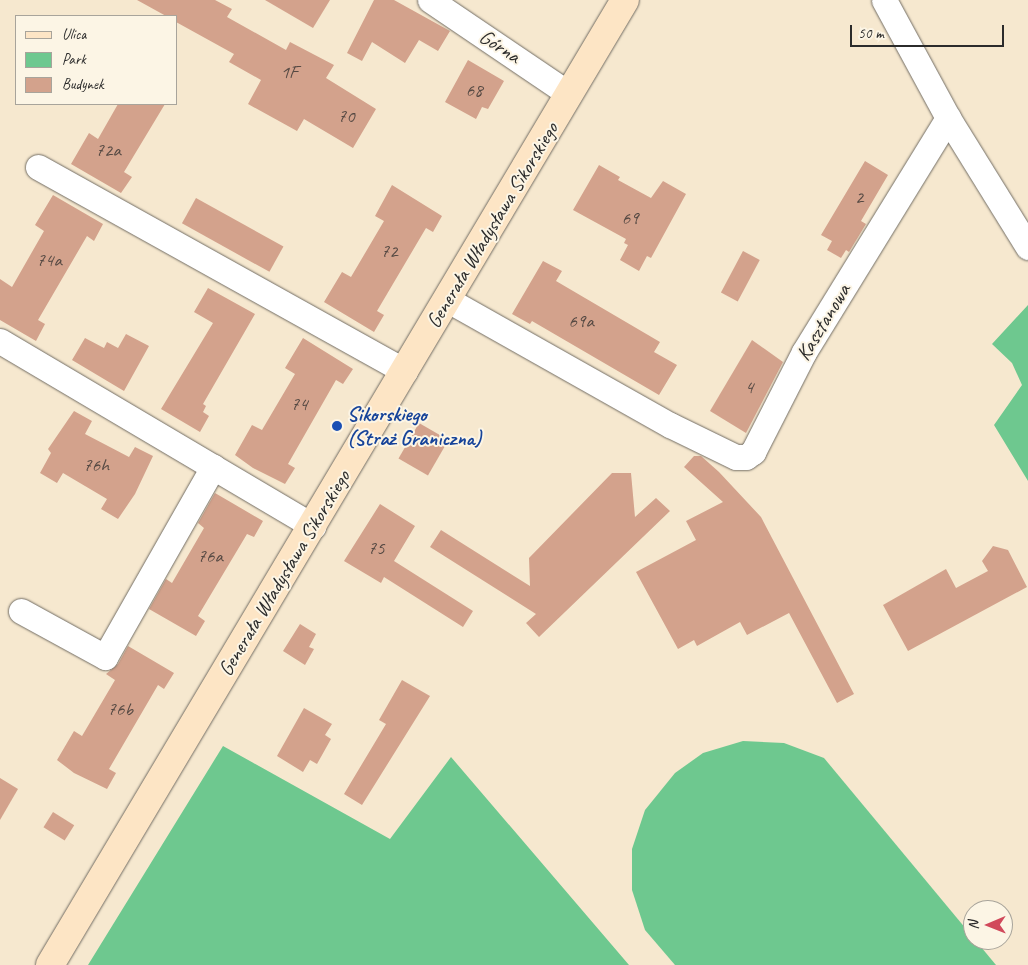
<!DOCTYPE html>
<html>
<head>
<meta charset="utf-8">
<style>
  body { margin:0 }
  #map { position:relative; width:1028px; height:965px; overflow:hidden; background:#f6e8cf; font-family:Caveat,sans-serif }
  div>[style] { position:absolute }
  [style*='--x'] { left:calc(var(--x)*1px); top:calc(var(--y)*1px); width:calc(var(--w)*1px); rotate:calc(var(--a)*1deg) }
  .green>* { inset:0; background:#6ec88f }
  .building>* { inset:0; background:#d3a28c; transform-origin:0 0 }
  .roads { filter:drop-shadow(0 0 1px #726d64) drop-shadow(0 0 1px #726d64) }
  .street>* { height:25px; margin:-12.5px; padding:0 12.5px; transform-origin:12.5px; border-radius:12.5px; background:#fff }
  .secondary>* { height:28px; margin:-14px; padding:0 14px; transform-origin:14px; border-radius:14px; background:#fde5c5 }
  .dots>* { width:14px; height:14px; translate:-50% -50%; box-sizing:border-box; border:2px solid #fcf5e5; border-radius:50% }
  span { translate:-50% -50%; white-space:nowrap; text-align:center; line-height:1.15; -webkit-text-stroke:4px #fcf5e5; paint-order:stroke }
  .number-label { font-size:19px; color:#554943 }
  .number-label span { -webkit-text-stroke-width:0 }
  .street-label { font-size:21px; color:#2b2b2b }
  .transit-label { font-size:21px; color:#164399; font-weight:700 }
  .left { translate:0 -50%; text-align:left }
  .legend { position:absolute; left:15px; top:15px; width:162px; height:90px; box-sizing:border-box; background:#fcf5e5; border:1px solid #a8a49b; margin:0; padding:6px 9px; list-style:none; font-size:15px; color:#2b2b2b }
  .legend li { display:flex; align-items:center; gap:10px; height:25px }
  .legend b { width:25px; border:1px solid #a8a49b }
  .north { position:absolute; left:963px; top:900px; width:50px; height:50px; box-sizing:border-box; background:#fcf5e5; border:1px solid #a8a49b; border-radius:50%; rotate:269deg; font-size:14px; font-weight:700; line-height:20px; text-align:center; color:#2b2b2b }
  .north::after { content:''; display:block; margin:auto; width:18px; height:22px; background:#d1495b; clip-path:polygon(50% 0,100% 100%,50% 72%,0 100%) }
  .scale { position:absolute; left:850px; top:25px; width:154px; height:22px; box-sizing:border-box; border:2px solid #2b2b2b; border-top:0; padding-left:6px; font-size:15px; line-height:18px; white-space:nowrap; color:#2b2b2b; -webkit-text-stroke:4px #fcf5e5; paint-order:stroke }
</style>
</head>
<body>
<div id="map">
  <div class="green">
    <i style="clip-path:polygon(1028px 305px,1028px 481px,994px 425px,1022px 385px,1012px 363px,992px 344px)"></i>
    <i style="clip-path:polygon(743px 741px,784px 743px,824px 758px,996px 965px,675px 965px,645px 930px,632px 890px,632px 849px,645px 810px,675px 773px,703px 753px)"></i>
    <i style="clip-path:polygon(223px 746px,390px 839px,451px 757px,629px 965px,88px 965px)"></i>
  </div>
  <div class="building">
    <i style="clip-path:polygon(137px 0,215px 0,232px 9px,227px 17px,286px 50px,290px 42px,334px 65px,326px 78px,376px 109px,353px 148px,304px 119px,297px 131px,248px 104px,261px 80px,229px 62px,234px 54px,176px 22px,176px 16px,166px 16px)"></i>
    <i style="clip-path:polygon(265px 0,330px 0,313px 28px)"></i>
    <i style="clip-path:polygon(374px 0,394px 0,450px 31px,438px 51px,419px 40px,405px 63px,372px 42px,362px 61px,347px 53px)"></i>
    <i style="clip-path:polygon(468px 60px,504px 81px,488px 109px,482px 107px,476px 119px,445px 102px)"></i>
    <i style="clip-path:polygon(118px 104px,165px 104px,124px 172px,132px 177px,121px 193px,71px 164px,89px 133px,98px 139px)"></i>
    <i style="clip-path:polygon(865px 161px,888px 175px,861px 221px,866px 224px,849px 252px,846px 250px,841px 258px,827px 250px,832px 241px,821px 235px)"></i>
    <i style="clip-path:polygon(599px 165px,620px 177px,618px 180px,651px 198px,663px 181px,686px 194px,651px 258px,647px 256px,639px 271px,620px 260px,628px 245px,624px 243px,626px 239px,573px 210px)"></i>
    <i style="clip-path:polygon(392px 185px,442px 216px,433px 232px,426px 228px,377px 311px,384px 315px,374px 332px,324px 302px,342px 272px,351px 277px,384px 221px,375px 216px)"></i>
    <i style="clip-path:polygon(53px 195px,103px 224px,94px 241px,87px 236px,38px 320px,45px 324px,36px 341px,0 320px,0 279px,12px 287px,44px 231px,35px 225px)"></i>
    <i style="left:196px;top:198px;width:100px;height:29px;rotate:29deg"></i>
    <i style="left:743px;top:251px;width:19px;height:47px;rotate:28deg"></i>
    <i style="clip-path:polygon(543px 261px,562px 271px,556px 281px,660px 342px,654px 352px,677px 365px,659px 395px,532px 321px,530px 324px,512px 314px)"></i>
    <i style="clip-path:polygon(208px 288px,255px 314px,203px 404px,206px 406px,203px 412px,209px 416px,200px 432px,161px 409px,213px 323px,194px 312px)"></i>
    <i style="clip-path:polygon(126px 334px,149px 346px,124px 391px,72px 360px,85px 338px,104px 348px,107px 342px,118px 348px)"></i>
    <i style="clip-path:polygon(303px 338px,353px 369px,343px 384px,336px 380px,288px 464px,295px 468px,285px 484px,253px 468px,235px 455px,252px 425px,262px 430px,295px 374px,285px 368px)"></i>
    <i style="clip-path:polygon(752px 340px,783px 362px,746px 433px,710px 411px)"></i>
    <i style="clip-path:polygon(74px 411px,92px 421px,85px 434px,129px 457px,135px 447px,153px 456px,135px 494px,118px 519px,101px 509px,107px 499px,63px 473px,57px 483px,40px 473px,51px 453px,48px 449px)"></i>
    <i style="left:419px;top:423px;width:34px;height:41px;rotate:30deg"></i>
    <i style="clip-path:polygon(694px 456px,701px 456px,719px 472px,761px 517px,854px 694px,837px 703px,789px 613px,747px 635px,740px 622px,697px 646px,694px 640px,678px 649px,636px 572px,696px 540px,686px 521px,723px 502px,684px 467px)"></i>
    <i style="clip-path:polygon(612px 473px,631px 473px,635px 517px,656px 498px,670px 511px,539px 637px,526px 623px,536px 614px,430px 547px,441px 530px,530px 586px,529px 558px)"></i>
    <i style="clip-path:polygon(215px 493px,263px 521px,254px 537px,247px 534px,198px 616px,205px 621px,196px 636px,149px 609px,166px 579px,172px 583px,204px 528px,198px 523px)"></i>
    <i style="clip-path:polygon(380px 504px,415px 526px,394px 561px,473px 611px,463px 627px,384px 577px,381px 583px,344px 561px)"></i>
    <i style="clip-path:polygon(993px 546px,1008px 550px,1027px 587px,908px 651px,883px 605px,946px 569px,956px 588px,988px 571px,982px 561px)"></i>
    <i style="clip-path:polygon(300px 624px,316px 634px,309px 647px,314px 649px,305px 665px,283px 651px)"></i>
    <i style="clip-path:polygon(128px 646px,174px 673px,164px 689px,158px 685px,109px 769px,116px 773px,107px 789px,74px 773px,57px 760px,74px 731px,82px 736px,115px 680px,106px 674px,118px 664px)"></i>
    <i style="clip-path:polygon(402px 680px,430px 696px,362px 805px,344px 794px,386px 724px,379px 720px)"></i>
    <i style="clip-path:polygon(304px 708px,332px 724px,325px 735px,331px 739px,317px 764px,310px 760px,303px 772px,277px 756px)"></i>
    <i style="clip-path:polygon(0 778px,18px 789px,0 820px)"></i>
    <i style="left:53px;top:812px;width:25px;height:18px;rotate:32deg"></i>
  </div>
  <div class="roads">
    <div class="street">
      <i style="--x:430;--y:0;--w:168;--a:34.1"></i>
      <i style="--x:884;--y:0;--w:134;--a:61.5"></i>
      <i style="--x:948;--y:118;--w:152;--a:58.2"></i>
      <i style="--x:38;--y:167;--w:420;--a:29.1"></i>
      <i style="--x:448;--y:300;--w:255;--a:29.4"></i>
      <i style="--x:670;--y:425;--w:73;--a:25.9"></i>
      <i style="--x:736;--y:457;--w:10;--a:0"></i>
      <i style="--x:746;--y:457;--w:9;--a:-36"></i>
      <i style="--x:753;--y:452;--w:112;--a:-63"></i>
      <i style="--x:804;--y:352;--w:275;--a:-58.4"></i>
      <i style="--x:0;--y:341;--w:364;--a:30.6"></i>
      <i style="--x:21;--y:611;--w:96;--a:28.7"></i>
      <i style="--x:105;--y:657;--w:219;--a:-60.4"></i>
    </div>
    <div class="secondary">
      <i style="--x:50;--y:965;--w:1123;--a:-59.21"></i>
    </div>
  </div>
  <div class="dots">
    <i style="left:337px;top:426px;background:#1a4fb4"></i>
  </div>
  <div class="number-label">
    <span style="left:289px;top:73px">1F</span>
    <span style="left:474px;top:91px">68</span>
    <span style="left:346px;top:117px">70</span>
    <span style="left:108px;top:151px">72a</span>
    <span style="left:859px;top:198px">2</span>
    <span style="left:630px;top:219px">69</span>
    <span style="left:389px;top:252px">72</span>
    <span style="left:49px;top:261px">74a</span>
    <span style="left:581px;top:322px">69a</span>
    <span style="left:749px;top:388px">4</span>
    <span style="left:299px;top:405px">74</span>
    <span style="left:96px;top:466px">76h</span>
    <span style="left:376px;top:549px">75</span>
    <span style="left:210px;top:557px">76a</span>
    <span style="left:120px;top:710px">76b</span>
  </div>
  <div class="street-label">
    <span style="left:500px;top:46px;rotate:33deg">Górna</span>
    <span style="left:492px;top:225px;rotate:-59deg">Generała Władysława Sikorskiego</span>
    <span style="left:823px;top:322px;rotate:-59deg">Kasztanowa</span>
    <span style="left:284px;top:573px;rotate:-59deg">Generała Władysława Sikorskiego</span>
  </div>
  <div class="transit-label">
    <span class="left" style="left:347px;top:426px">Sikorskiego<br>(Straż Graniczna)</span>
  </div>
  <ul class="legend">
  <li><b style="height:6px;background:#fde5c5"></b>Ulica</li>
  <li><b style="height:14px;background:#6ec88f"></b>Park</li>
  <li><b style="height:14px;background:#d3a28c"></b>Budynek</li>
  </ul>
  <div class="north">N</div>
  <div class="scale">50 m</div>
</div>
</body>
</html>
